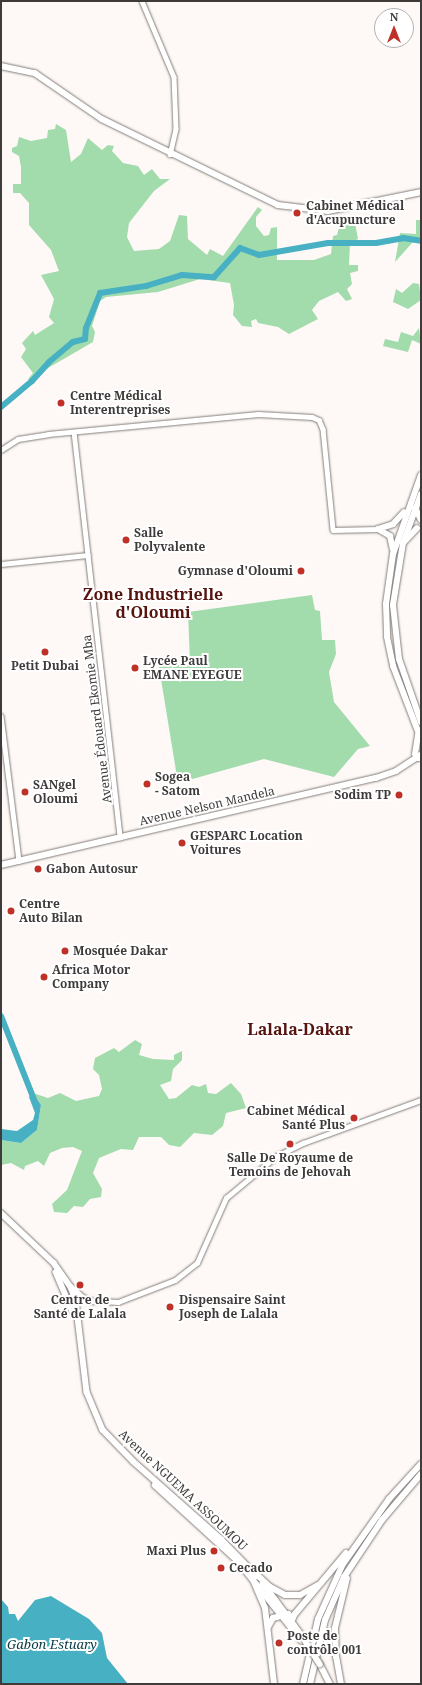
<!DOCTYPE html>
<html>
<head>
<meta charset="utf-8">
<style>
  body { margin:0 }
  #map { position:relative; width:422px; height:1685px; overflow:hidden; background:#fef9f6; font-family:"Noto Serif",serif }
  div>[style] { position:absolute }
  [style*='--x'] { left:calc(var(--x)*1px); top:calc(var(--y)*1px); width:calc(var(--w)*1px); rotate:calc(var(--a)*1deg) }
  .green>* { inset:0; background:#a2dbac }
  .water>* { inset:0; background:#47b1c3 }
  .river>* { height:6px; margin:-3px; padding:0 3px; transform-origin:3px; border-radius:3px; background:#47b1c3 }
  .roads { filter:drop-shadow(0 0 1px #837d7a) drop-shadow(0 0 1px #837d7a) }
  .minor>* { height:4.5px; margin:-2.25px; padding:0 2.25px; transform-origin:2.25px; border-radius:2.25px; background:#fff }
  .major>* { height:5.5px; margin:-2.75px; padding:0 2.75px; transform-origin:2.75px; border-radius:2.75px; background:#fff }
  .highway>* { height:6px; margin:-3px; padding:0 3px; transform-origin:3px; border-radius:3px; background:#fff }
  .bridges { filter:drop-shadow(0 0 1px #837d7a) drop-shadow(0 0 1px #837d7a) }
  .major-bridge>* { height:5.5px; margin:-2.75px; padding:0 2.75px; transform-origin:2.75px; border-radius:2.75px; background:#fff }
  .dots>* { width:11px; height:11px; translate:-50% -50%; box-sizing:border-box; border:2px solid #fff; border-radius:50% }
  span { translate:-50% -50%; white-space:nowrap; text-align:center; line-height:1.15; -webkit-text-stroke:4px #fff; paint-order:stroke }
  .poi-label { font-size:12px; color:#3e3b3a; font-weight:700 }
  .left { translate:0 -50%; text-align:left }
  .right { translate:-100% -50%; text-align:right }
  .street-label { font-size:12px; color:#3e3b3a }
  .water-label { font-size:13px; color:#073a42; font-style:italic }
  .district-label { font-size:16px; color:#57130e; font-weight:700 }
  .frame { position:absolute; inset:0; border:2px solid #3e3b3a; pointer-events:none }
  .north { position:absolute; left:374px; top:8px; width:40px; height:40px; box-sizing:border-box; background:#fff; border:1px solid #b2b1b0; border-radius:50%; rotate:0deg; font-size:11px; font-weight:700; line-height:16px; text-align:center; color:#3e3b3a }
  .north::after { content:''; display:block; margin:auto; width:14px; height:18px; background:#bf3127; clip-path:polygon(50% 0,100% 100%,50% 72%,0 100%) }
</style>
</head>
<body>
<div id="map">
  <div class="green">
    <i style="clip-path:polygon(56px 124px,66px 130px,71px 162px,81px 154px,88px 138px,102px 150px,108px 145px,114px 146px,112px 151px,123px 163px,138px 166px,144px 175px,152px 169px,160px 179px,170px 179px,154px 191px,129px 223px,127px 237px,134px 251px,159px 249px,170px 241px,179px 215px,187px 216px,188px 239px,207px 255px,210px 249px,223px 256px,258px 207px,262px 210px,256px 217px,256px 226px,264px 236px,269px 235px,271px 228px,277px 227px,277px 260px,314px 260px,331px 254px,333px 236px,337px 235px,340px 224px,355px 223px,358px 239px,350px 243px,349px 265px,358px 265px,358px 271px,350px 273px,352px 284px,347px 289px,352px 299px,346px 301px,338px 292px,319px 301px,312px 310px,318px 319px,289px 334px,278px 327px,258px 323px,256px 319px,251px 321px,252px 327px,242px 326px,233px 315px,234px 305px,230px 283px,200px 279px,158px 292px,106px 297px,100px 301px,92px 326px,95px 332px,93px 342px,48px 368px,32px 384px,28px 379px,33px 373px,21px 357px,26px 349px,22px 343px,33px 331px,35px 335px,54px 323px,49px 317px,54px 299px,41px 275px,59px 271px,51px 250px,29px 225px,29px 203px,20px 193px,13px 193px,13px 184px,21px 184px,21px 167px,19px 156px,12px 152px,12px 148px,17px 146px,19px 137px,31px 141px,47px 138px,48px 130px,55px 129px)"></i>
    <i style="clip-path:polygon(416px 220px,421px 220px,421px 243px,413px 242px,395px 262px,400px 233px,416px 234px)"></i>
    <i style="clip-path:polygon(413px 283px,419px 284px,421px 300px,408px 309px,393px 302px,396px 289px,402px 293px)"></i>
    <i style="clip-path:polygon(419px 328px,421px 344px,412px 340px,408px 352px,383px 346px,385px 339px,398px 342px,401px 332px,413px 336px)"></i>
    <i style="clip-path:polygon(312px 595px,315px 610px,320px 611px,322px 640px,335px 640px,336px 654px,329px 672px,334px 702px,370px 746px,358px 749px,334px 777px,264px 759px,178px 783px,159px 667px,190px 663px,188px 612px)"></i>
    <i style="clip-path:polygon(135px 1040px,142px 1044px,139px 1055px,153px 1059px,174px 1060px,174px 1055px,182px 1051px,182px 1060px,173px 1069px,171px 1081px,160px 1085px,169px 1099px,176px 1098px,192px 1085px,199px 1087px,206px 1084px,208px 1093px,216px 1094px,231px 1083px,241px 1094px,246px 1108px,226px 1113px,223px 1126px,212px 1135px,194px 1133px,180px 1147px,169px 1145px,161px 1137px,139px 1137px,133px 1150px,121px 1149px,99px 1158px,93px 1173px,102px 1189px,101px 1197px,90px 1199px,83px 1207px,74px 1206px,67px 1213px,54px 1212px,52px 1204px,67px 1190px,82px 1151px,73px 1147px,62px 1148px,50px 1153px,44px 1166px,38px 1161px,25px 1166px,24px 1170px,11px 1163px,1px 1165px,1px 1140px,21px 1143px,37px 1130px,41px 1105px,33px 1093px,48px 1098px,60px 1093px,76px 1101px,99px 1096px,102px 1089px,99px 1075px,93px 1069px,95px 1058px,114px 1048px,119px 1052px)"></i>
  </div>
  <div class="water">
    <i style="clip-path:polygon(33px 1093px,41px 1105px,37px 1130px,21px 1143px,1px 1140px,1px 1129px,17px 1131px,33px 1120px,35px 1113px,29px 1097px)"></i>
    <i style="clip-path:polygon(51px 1596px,89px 1619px,102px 1633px,107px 1658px,128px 1684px,1px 1684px,1px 1599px,8px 1607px,9px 1614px,15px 1614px,18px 1621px,35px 1600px)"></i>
  </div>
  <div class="river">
    <i style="--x:1;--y:407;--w:40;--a:-40"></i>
    <i style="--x:32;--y:381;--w:25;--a:-48"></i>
    <i style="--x:49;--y:362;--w:31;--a:-40"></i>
    <i style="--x:73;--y:342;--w:12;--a:-14"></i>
    <i style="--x:85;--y:339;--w:11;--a:-85"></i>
    <i style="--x:86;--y:328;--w:38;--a:-68"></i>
    <i style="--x:100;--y:293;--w:47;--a:-8.7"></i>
    <i style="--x:146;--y:286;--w:38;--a:-17"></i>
    <i style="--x:182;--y:275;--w:32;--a:4"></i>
    <i style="--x:214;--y:277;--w:39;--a:-48"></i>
    <i style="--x:240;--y:248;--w:20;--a:20"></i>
    <i style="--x:259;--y:255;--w:70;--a:-9.9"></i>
    <i style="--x:328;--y:243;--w:48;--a:0"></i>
    <i style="--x:376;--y:243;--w:27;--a:-10"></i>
    <i style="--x:403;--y:238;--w:18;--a:9"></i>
    <i style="--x:1;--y:1016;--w:92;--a:68.4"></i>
  </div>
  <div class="roads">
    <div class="minor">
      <i style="--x:142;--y:1;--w:82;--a:67.2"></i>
      <i style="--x:174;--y:77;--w:52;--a:87.8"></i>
      <i style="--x:176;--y:129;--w:26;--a:103"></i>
      <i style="--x:74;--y:432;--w:408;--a:83.5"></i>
      <i style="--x:1;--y:450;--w:20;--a:-33"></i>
      <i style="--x:18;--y:439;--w:30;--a:-9"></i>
      <i style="--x:48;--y:434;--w:211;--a:-5.4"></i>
      <i style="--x:258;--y:414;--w:54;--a:3.2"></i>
      <i style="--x:312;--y:417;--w:8;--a:23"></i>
      <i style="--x:319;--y:420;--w:10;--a:66"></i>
      <i style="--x:323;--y:429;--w:101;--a:84.3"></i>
      <i style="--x:333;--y:530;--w:45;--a:-1.3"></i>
      <i style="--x:1;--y:564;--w:87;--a:-5.9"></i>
      <i style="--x:1;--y:716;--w:146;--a:82.9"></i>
      <i style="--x:65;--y:1298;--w:16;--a:-7"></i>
      <i style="--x:81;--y:1296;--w:12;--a:24"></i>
      <i style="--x:64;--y:1299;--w:54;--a:3.2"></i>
      <i style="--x:118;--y:1302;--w:61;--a:-21.1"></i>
      <i style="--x:175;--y:1280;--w:28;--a:-38"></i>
      <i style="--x:197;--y:1263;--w:71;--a:-66"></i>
      <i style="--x:226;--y:1198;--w:64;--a:-39.9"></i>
      <i style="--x:275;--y:1157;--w:31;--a:-27"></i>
      <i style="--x:303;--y:1143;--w:126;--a:-20"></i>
    </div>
    <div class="major">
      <i style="--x:1;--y:66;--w:35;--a:12"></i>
      <i style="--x:35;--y:73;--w:81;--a:34.5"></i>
      <i style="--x:102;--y:119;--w:196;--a:26"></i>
      <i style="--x:278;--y:205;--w:50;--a:6.8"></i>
      <i style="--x:328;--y:211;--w:95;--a:-11.5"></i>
      <i style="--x:1;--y:865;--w:385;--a:-13.1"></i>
      <i style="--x:376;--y:778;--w:21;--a:-19"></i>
      <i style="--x:396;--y:771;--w:30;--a:-33"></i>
      <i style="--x:1;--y:1213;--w:73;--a:43.3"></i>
      <i style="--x:54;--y:1263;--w:29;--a:55"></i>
      <i style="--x:71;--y:1287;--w:15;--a:70"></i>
      <i style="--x:76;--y:1301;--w:92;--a:83.1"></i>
      <i style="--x:87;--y:1392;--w:41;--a:67.2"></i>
      <i style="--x:103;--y:1430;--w:43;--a:45.9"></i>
      <i style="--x:133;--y:1461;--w:116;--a:41.5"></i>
      <i style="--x:220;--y:1538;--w:53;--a:45.8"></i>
      <i style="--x:56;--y:1272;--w:43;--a:67"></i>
      <i style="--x:71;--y:1287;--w:13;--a:42"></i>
      <i style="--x:155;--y:1485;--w:113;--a:42.5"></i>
      <i style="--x:238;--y:1561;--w:102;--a:51.3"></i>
      <i style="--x:263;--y:1583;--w:67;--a:53.5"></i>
      <i style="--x:320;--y:1664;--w:22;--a:63"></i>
    </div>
    <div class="highway">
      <i style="--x:421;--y:475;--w:84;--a:109.5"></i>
      <i style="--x:393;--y:554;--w:50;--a:98"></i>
      <i style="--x:386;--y:604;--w:33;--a:88"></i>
      <i style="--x:387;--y:637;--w:30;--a:78"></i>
      <i style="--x:393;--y:666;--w:78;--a:69"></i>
      <i style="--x:421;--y:494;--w:52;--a:110.2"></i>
      <i style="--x:403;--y:543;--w:63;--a:99.2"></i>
      <i style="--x:393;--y:605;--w:54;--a:83.7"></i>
      <i style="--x:399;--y:659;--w:67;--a:70.8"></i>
      <i style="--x:415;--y:508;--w:13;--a:63"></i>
      <i style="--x:378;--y:529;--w:16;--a:-18"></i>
      <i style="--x:393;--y:524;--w:16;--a:-47"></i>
      <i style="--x:378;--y:529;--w:14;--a:30"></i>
      <i style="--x:390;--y:536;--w:14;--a:78"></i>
      <i style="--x:404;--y:542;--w:19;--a:-47"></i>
      <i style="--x:415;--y:754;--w:20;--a:-81"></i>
      <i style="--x:417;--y:758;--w:4;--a:0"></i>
      <i style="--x:255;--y:1573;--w:21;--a:43"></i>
      <i style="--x:270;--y:1587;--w:17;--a:28"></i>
      <i style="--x:285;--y:1595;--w:15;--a:0"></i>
      <i style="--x:300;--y:1595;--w:21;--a:-29"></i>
      <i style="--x:251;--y:1575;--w:36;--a:67"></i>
      <i style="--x:265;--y:1608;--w:77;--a:83.2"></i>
      <i style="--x:290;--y:1626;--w:12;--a:-70"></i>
      <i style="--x:294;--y:1615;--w:81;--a:-50"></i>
      <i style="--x:268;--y:1627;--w:10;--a:-61"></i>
      <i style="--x:273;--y:1618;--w:16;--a:-15"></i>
      <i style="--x:303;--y:1684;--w:67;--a:-77"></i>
      <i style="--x:318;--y:1619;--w:60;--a:-65.6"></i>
      <i style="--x:343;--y:1564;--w:80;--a:-54.7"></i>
      <i style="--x:389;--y:1499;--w:47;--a:-47.6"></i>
      <i style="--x:310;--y:1684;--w:66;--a:-76.8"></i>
      <i style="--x:325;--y:1620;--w:47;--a:-66.2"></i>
      <i style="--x:344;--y:1577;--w:69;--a:-56.3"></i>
      <i style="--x:382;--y:1520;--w:60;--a:-49.7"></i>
      <i style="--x:341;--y:1684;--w:27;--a:-100"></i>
      <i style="--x:336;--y:1657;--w:29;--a:-92"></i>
      <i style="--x:335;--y:1628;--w:51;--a:-76.5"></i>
    </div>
  </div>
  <div class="bridges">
    <div class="major-bridge">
      <i style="--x:303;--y:1637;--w:32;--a:58"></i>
    </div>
  </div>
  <div class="dots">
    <i style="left:297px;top:213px;background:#bf3127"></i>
    <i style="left:61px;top:403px;background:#bf3127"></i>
    <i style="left:126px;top:540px;background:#bf3127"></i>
    <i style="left:301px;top:571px;background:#bf3127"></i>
    <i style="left:45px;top:652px;background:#bf3127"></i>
    <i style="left:135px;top:668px;background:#bf3127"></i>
    <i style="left:147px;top:784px;background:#bf3127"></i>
    <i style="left:25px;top:792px;background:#bf3127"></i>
    <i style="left:399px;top:795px;background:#bf3127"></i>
    <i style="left:182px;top:843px;background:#bf3127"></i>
    <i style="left:38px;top:869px;background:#bf3127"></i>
    <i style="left:11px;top:911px;background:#bf3127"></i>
    <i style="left:65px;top:951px;background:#bf3127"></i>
    <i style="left:44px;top:977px;background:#bf3127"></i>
    <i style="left:354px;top:1118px;background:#bf3127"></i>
    <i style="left:290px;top:1144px;background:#bf3127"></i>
    <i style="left:80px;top:1285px;background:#bf3127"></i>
    <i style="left:170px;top:1307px;background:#bf3127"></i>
    <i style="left:214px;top:1551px;background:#bf3127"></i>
    <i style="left:221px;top:1568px;background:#bf3127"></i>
    <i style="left:279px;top:1643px;background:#bf3127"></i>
  </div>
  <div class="poi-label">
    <span class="left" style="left:306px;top:213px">Cabinet Médical<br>d'Acupuncture</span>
    <span class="left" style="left:70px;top:403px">Centre Médical<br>Interentreprises</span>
    <span class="left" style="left:134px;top:540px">Salle<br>Polyvalente</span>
    <span class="right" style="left:293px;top:571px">Gymnase d'Oloumi</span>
    <span class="left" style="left:143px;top:668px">Lycée Paul<br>EMANE EYEGUE</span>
    <span style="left:45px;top:666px">Petit Dubai</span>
    <span class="left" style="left:155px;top:784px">Sogea<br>- Satom</span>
    <span class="left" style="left:33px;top:792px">SANgel<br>Oloumi</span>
    <span class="right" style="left:391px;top:795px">Sodim TP</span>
    <span class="left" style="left:190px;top:843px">GESPARC Location<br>Voitures</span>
    <span class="left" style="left:46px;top:869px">Gabon Autosur</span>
    <span class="left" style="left:19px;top:911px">Centre<br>Auto Bilan</span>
    <span class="left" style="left:73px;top:951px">Mosquée Dakar</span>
    <span class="left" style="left:52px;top:977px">Africa Motor<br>Company</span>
    <span class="right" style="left:345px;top:1118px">Cabinet Médical<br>Santé Plus</span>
    <span style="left:290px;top:1165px">Salle De Royaume de<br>Temoins de Jehovah</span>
    <span style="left:80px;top:1307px">Centre de<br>Santé de Lalala</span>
    <span class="left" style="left:179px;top:1307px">Dispensaire Saint<br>Joseph de Lalala</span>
    <span class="right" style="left:206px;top:1551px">Maxi Plus</span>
    <span class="left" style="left:229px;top:1568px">Cecado</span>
    <span class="left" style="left:287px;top:1643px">Poste de<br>contrôle 001</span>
  </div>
  <div class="street-label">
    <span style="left:97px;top:719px;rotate:-97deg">Avenue Édouard Ekomie Mba</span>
    <span style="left:207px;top:806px;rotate:-13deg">Avenue Nelson Mandela</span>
    <span style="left:183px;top:1490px;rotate:43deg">Avenue NGUEMA ASSOUMOU</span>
  </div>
  <div class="water-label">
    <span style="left:52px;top:1644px">Gabon Estuary</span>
  </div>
  <div class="district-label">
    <span style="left:153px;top:603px">Zone Industrielle<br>d'Oloumi</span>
    <span style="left:300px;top:1029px">Lalala-Dakar</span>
  </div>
  <div class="frame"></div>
  <div class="north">N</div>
</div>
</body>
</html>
